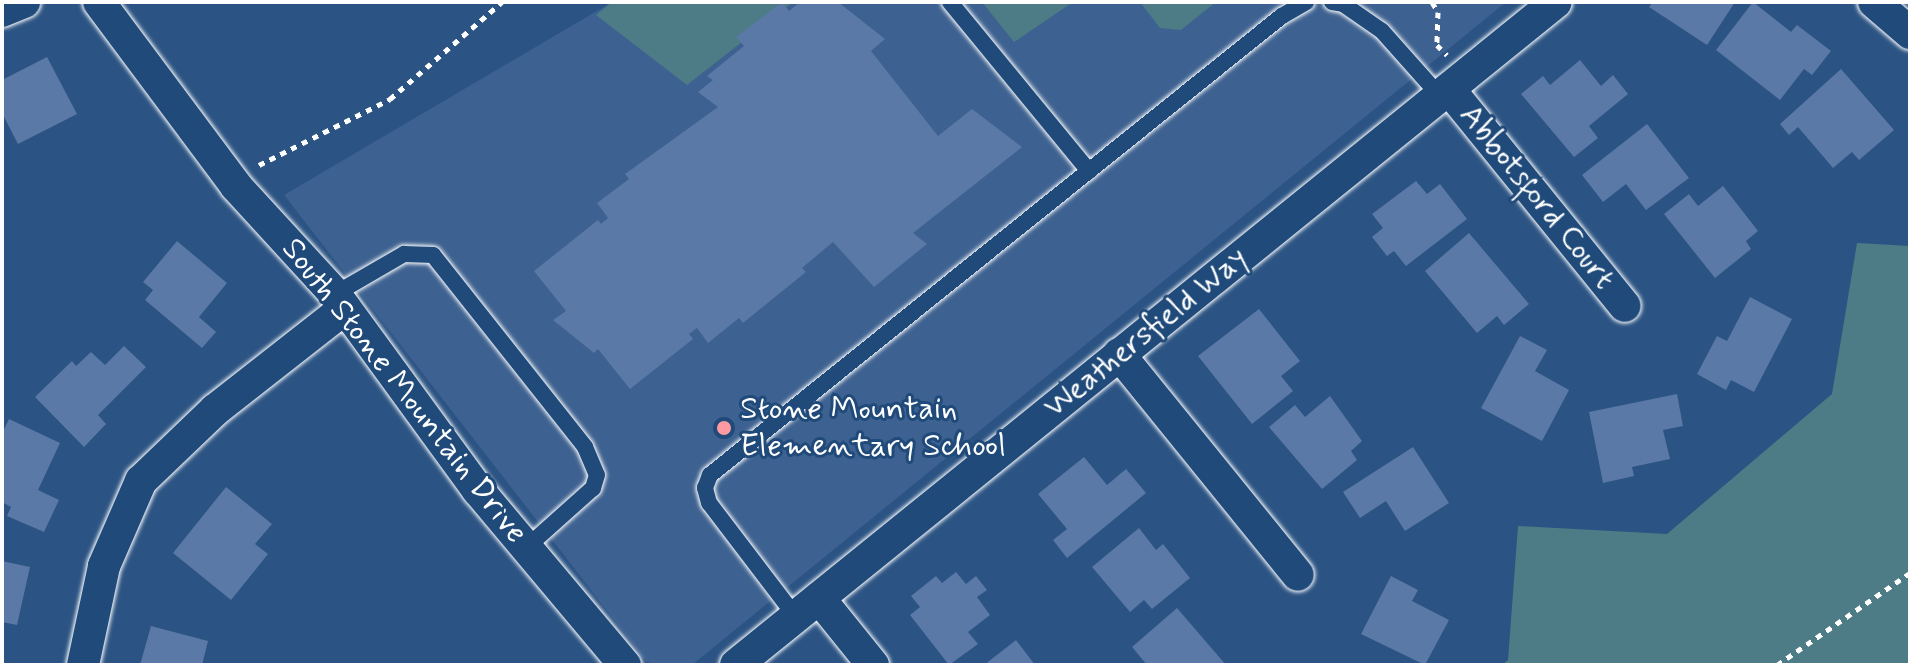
<!DOCTYPE html>
<html>
<head>
<meta charset="utf-8">
<style>
  body { margin:0 }
  #map { position:relative; width:1912px; height:667px; overflow:hidden; background:#2b5383; font-family:Mynerve,sans-serif }
  div>[style] { position:absolute }
  [style*='--x'] { left:calc(var(--x)*1px); top:calc(var(--y)*1px); width:calc(var(--w)*1px); rotate:calc(var(--a)*1deg) }
  .built>* { inset:0; background:#3d6190 }
  .green>* { inset:0; background:#4e7c86 }
  .building>* { inset:0; background:#5a79a6 }
  .path>* { height:5px; margin-top:-2.5px; transform-origin:0; background:repeating-linear-gradient(90deg,#fff 0 6px,transparent 0 12px) }
  .roads { filter:drop-shadow(0 0 2px #fff) drop-shadow(0 0 2px #fff) }
  .service>* { height:16px; margin:-8px; padding:0 8px; transform-origin:8px; border-radius:8px; background:#1f4a7a }
  .minor>* { height:32px; margin:-16px; padding:0 16px; transform-origin:16px; border-radius:16px; background:#1f4a7a }
  .dots>* { width:22px; height:22px; translate:-50% -50%; box-sizing:border-box; border:4px solid #1f4a7a; border-radius:50% }
  span { translate:-50% -50%; white-space:nowrap; text-align:center; line-height:1.15; -webkit-text-stroke:6px #1f4a7a; paint-order:stroke }
  .street-label { font-size:32px; color:#fff }
  .poi-label { font-size:32px; color:#fff }
  .left { translate:0 -50%; text-align:left }
  .frame { position:absolute; inset:0; border:4px solid #fff; pointer-events:none }
</style>
</head>
<body>
<div id="map">
  <div class="built">
    <i style="clip-path:polygon(612px 2px,1504px 2px,1505px 3px,692px 665px,659px 665px,647px 662px,284px 195px)"></i>
  </div>
  <div class="green">
    <i style="clip-path:polygon(612px 2px,793px 2px,687px 85px,596px 15px)"></i>
    <i style="clip-path:polygon(982px 2px,1073px 2px,1014px 42px)"></i>
    <i style="clip-path:polygon(1140px 2px,1216px 2px,1181px 30px,1160px 28px)"></i>
    <i style="clip-path:polygon(1857px 243px,1910px 246px,1910px 665px,1502px 665px,1508px 660px,1518px 526px,1667px 534px,1832px 394px)"></i>
  </div>
  <div class="building">
    <i style="clip-path:polygon(782px 2px,789px 11px,800px 2px,838px 2px,885px 39px,871px 51px,938px 136px,972px 109px,1022px 147px,913px 233px,927px 244px,874px 287px,833px 242px,802px 268px,806px 272px,743px 323px,739px 318px,708px 343px,697px 328px,689px 334px,693px 339px,630px 389px,598px 349px,594px 353px,553px 320px,566px 311px,534px 271px,598px 220px,601px 224px,608px 218px,597px 203px,629px 179px,625px 174px,718px 107px,698px 92px,713px 80px,707px 76px,744px 46px,736px 37px)"></i>
    <i style="clip-path:polygon(1653px 2px,1735px 2px,1707px 45px,1649px 7px)"></i>
    <i style="clip-path:polygon(1753px 2px,1791px 32px,1797px 25px,1831px 51px,1812px 75px,1804px 69px,1780px 100px,1716px 50px)"></i>
    <i style="clip-path:polygon(47px 57px,77px 114px,18px 144px,2px 113px,2px 80px)"></i>
    <i style="clip-path:polygon(1580px 60px,1601px 86px,1613px 75px,1628px 94px,1589px 126px,1598px 138px,1574px 157px,1521px 94px,1543px 76px,1550px 85px)"></i>
    <i style="clip-path:polygon(1841px 69px,1894px 130px,1859px 160px,1852px 152px,1833px 168px,1798px 127px,1789px 135px,1780px 124px)"></i>
    <i style="clip-path:polygon(1647px 124px,1689px 178px,1646px 210px,1626px 184px,1603px 202px,1582px 175px)"></i>
    <i style="clip-path:polygon(1416px 181px,1427px 194px,1440px 184px,1467px 219px,1406px 266px,1394px 251px,1387px 256px,1372px 237px,1383px 228px,1372px 214px)"></i>
    <i style="clip-path:polygon(1723px 186px,1758px 231px,1746px 241px,1751px 249px,1715px 278px,1664px 214px,1689px 194px,1698px 206px)"></i>
    <i style="clip-path:polygon(1469px 233px,1529px 304px,1504px 325px,1497px 316px,1477px 333px,1425px 271px)"></i>
    <i style="clip-path:polygon(177px 241px,227px 283px,199px 317px,216px 332px,202px 348px,145px 300px,153px 290px,143px 282px)"></i>
    <i style="clip-path:polygon(1750px 297px,1792px 319px,1754px 392px,1731px 380px,1726px 390px,1697px 374px,1717px 336px,1727px 341px)"></i>
    <i style="clip-path:polygon(1259px 309px,1300px 361px,1281px 376px,1293px 391px,1252px 424px,1198px 356px)"></i>
    <i style="clip-path:polygon(1520px 336px,1547px 350px,1535px 371px,1569px 390px,1542px 441px,1481px 408px)"></i>
    <i style="clip-path:polygon(124px 346px,146px 367px,98px 415px,106px 424px,84px 447px,35px 397px,72px 361px,76px 366px,91px 352px,105px 365px)"></i>
    <i style="clip-path:polygon(1677px 394px,1683px 426px,1663px 430px,1670px 459px,1632px 467px,1634px 476px,1603px 483px,1589px 412px)"></i>
    <i style="clip-path:polygon(1330px 396px,1362px 441px,1351px 451px,1357px 460px,1322px 489px,1269px 427px,1295px 405px,1305px 417px)"></i>
    <i style="clip-path:polygon(9px 419px,60px 443px,38px 490px,59px 500px,44px 532px,7px 516px,11px 507px,2px 502px,2px 434px)"></i>
    <i style="clip-path:polygon(1413px 447px,1449px 503px,1405px 531px,1386px 501px,1360px 518px,1343px 492px)"></i>
    <i style="clip-path:polygon(1084px 457px,1107px 485px,1126px 469px,1146px 493px,1067px 558px,1053px 540px,1067px 529px,1038px 494px)"></i>
    <i style="clip-path:polygon(226px 487px,272px 524px,255px 544px,268px 554px,231px 600px,173px 553px)"></i>
    <i style="clip-path:polygon(1139px 528px,1156px 550px,1163px 544px,1190px 578px,1152px 609px,1144px 600px,1130px 612px,1092px 567px)"></i>
    <i style="clip-path:polygon(2px 561px,30px 567px,17px 625px,2px 622px)"></i>
    <i style="clip-path:polygon(956px 572px,966px 584px,976px 576px,987px 590px,977px 597px,990px 615px,968px 632px,978px 644px,949px 665px,910px 615px,920px 607px,911px 596px,936px 576px,942px 583px)"></i>
    <i style="clip-path:polygon(1391px 576px,1418px 590px,1412px 601px,1449px 620px,1425px 665px,1361px 634px)"></i>
    <i style="clip-path:polygon(1177px 608px,1226px 665px,1147px 665px,1132px 647px)"></i>
    <i style="clip-path:polygon(151px 626px,208px 641px,202px 665px,140px 665px)"></i>
    <i style="clip-path:polygon(1016px 640px,1035px 665px,984px 665px)"></i>
  </div>
  <div class="path">
    <i style="--x:1432;--y:2;--w:12;--a:59"></i>
    <i style="--x:1438;--y:12;--w:33;--a:92"></i>
    <i style="--x:1437;--y:45;--w:14;--a:45"></i>
    <i style="--x:259;--y:165;--w:147;--a:-26.7"></i>
    <i style="--x:390;--y:99;--w:148;--a:-40.9"></i>
    <i style="--x:1777;--y:665;--w:162;--a:-34.7"></i>
  </div>
  <div class="roads">
    <div class="service">
      <i style="--x:950;--y:2;--w:219;--a:50.6"></i>
      <i style="--x:1332;--y:2;--w:11;--a:10"></i>
      <i style="--x:1343;--y:4;--w:47;--a:34.7"></i>
      <i style="--x:1382;--y:31;--w:87;--a:48.3"></i>
      <i style="--x:335;--y:294;--w:80;--a:-30.1"></i>
      <i style="--x:404;--y:254;--w:29;--a:2"></i>
      <i style="--x:433;--y:255;--w:245;--a:51.6"></i>
      <i style="--x:585;--y:447;--w:30;--a:67"></i>
      <i style="--x:597;--y:475;--w:14;--a:107"></i>
      <i style="--x:593;--y:488;--w:89;--a:138.2"></i>
      <i style="--x:796;--y:617;--w:143;--a:-127.3"></i>
      <i style="--x:709;--y:503;--w:16;--a:-105"></i>
      <i style="--x:705;--y:488;--w:14;--a:-69"></i>
      <i style="--x:710;--y:475;--w:733;--a:-38.75"></i>
      <i style="--x:1282;--y:16;--w:28;--a:-30"></i>
    </div>
    <div class="minor">
      <i style="--x:99;--y:2;--w:229;--a:53.3"></i>
      <i style="--x:236;--y:186;--w:147;--a:47.5"></i>
      <i style="--x:335;--y:294;--w:243;--a:53.9"></i>
      <i style="--x:478;--y:490;--w:229;--a:50"></i>
      <i style="--x:1874;--y:2;--w:48;--a:40.7"></i>
      <i style="--x:2;--y:11;--w:24;--a:-22"></i>
      <i style="--x:1449;--y:89;--w:279;--a:51"></i>
      <i style="--x:1119;--y:354;--w:284;--a:51"></i>
      <i style="--x:819;--y:598;--w:86;--a:51.1"></i>
      <i style="--x:83;--y:665;--w:101;--a:-78"></i>
      <i style="--x:104;--y:566;--w:93;--a:-66.5"></i>
      <i style="--x:141;--y:481;--w:103;--a:-43.8"></i>
      <i style="--x:215;--y:410;--w:165;--a:-38.1"></i>
      <i style="--x:736;--y:665;--w:1054;--a:-38.96"></i>
    </div>
  </div>
  <div class="dots">
    <i style="left:724px;top:428px;background:#ff9aa2"></i>
  </div>
  <div class="street-label">
    <span style="left:1537px;top:197px;rotate:51deg">Abbotsford Court</span>
    <span style="left:1146px;top:333px;rotate:-39deg">Weathersfield Way</span>
    <span style="left:404px;top:391px;rotate:52deg">South Stone Mountain Drive</span>
  </div>
  <div class="poi-label">
    <span class="left" style="left:740px;top:428px">Stone Mountain<br>Elementary School</span>
  </div>
  <div class="frame"></div>
</div>
</body>
</html>
